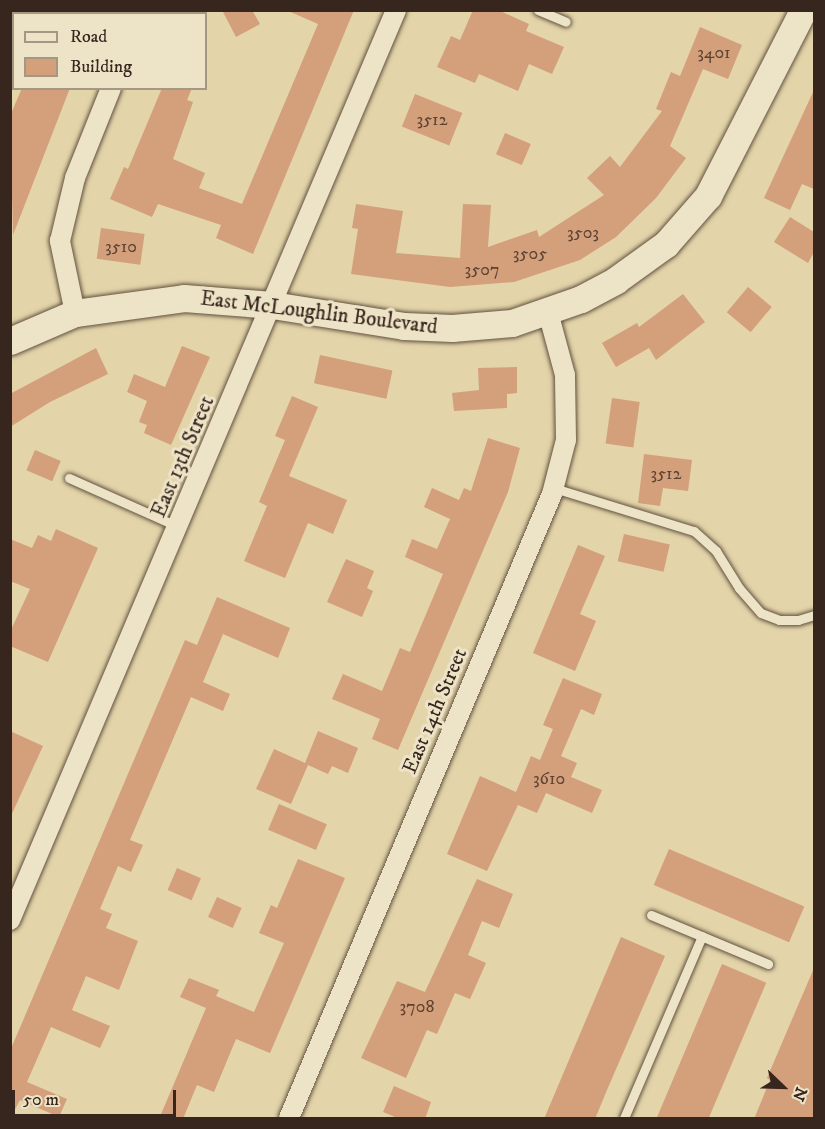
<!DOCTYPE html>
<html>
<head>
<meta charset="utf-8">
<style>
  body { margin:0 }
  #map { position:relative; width:825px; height:1129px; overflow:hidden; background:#e3d4a9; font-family:"IM FELL DW Pica",serif }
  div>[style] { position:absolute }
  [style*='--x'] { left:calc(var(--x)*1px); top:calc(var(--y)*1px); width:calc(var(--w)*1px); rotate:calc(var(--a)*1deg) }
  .building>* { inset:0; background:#d49f7b; transform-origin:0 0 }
  .roads { filter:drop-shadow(0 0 2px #625240) drop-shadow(0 0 2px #625240) }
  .lane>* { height:9px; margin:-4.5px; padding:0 4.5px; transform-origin:4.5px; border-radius:4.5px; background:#ede3c7 }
  .street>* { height:20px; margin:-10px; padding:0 10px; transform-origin:10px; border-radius:10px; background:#ede3c7 }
  .secondary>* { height:27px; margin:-13.5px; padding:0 13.5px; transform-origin:13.5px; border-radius:13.5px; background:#ede3c7 }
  span { translate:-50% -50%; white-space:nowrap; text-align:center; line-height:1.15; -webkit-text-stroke:6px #ede3c7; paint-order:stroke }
  .number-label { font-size:18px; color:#5e4434 }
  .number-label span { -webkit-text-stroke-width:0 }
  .street-label { font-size:21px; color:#37261d }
  .frame { position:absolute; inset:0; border:12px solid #37261d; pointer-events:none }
  .legend { position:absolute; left:12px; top:12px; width:195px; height:78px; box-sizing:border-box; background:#ede3c7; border:2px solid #a49783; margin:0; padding:8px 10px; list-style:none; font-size:18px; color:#37261d }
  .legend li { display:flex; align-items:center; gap:12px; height:30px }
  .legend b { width:30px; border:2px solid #a49783 }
  .north { position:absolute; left:753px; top:1057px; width:60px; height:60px; -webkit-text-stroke:4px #ede3c7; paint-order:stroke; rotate:113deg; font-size:16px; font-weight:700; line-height:24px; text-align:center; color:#37261d }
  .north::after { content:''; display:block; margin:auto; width:21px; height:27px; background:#37261d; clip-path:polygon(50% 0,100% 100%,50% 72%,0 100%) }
  .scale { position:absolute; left:12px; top:1090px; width:164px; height:27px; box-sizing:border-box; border:3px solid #37261d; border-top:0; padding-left:8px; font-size:18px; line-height:21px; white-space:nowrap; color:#37261d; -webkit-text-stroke:4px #ede3c7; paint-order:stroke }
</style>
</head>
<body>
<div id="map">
  <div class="building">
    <i style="clip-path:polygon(222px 10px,252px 10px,260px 24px,236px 37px)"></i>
    <i style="clip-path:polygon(286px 10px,354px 10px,253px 254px,216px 238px,221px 225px,158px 204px,152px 217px,110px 199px,124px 167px,128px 169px,162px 88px,192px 88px,187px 100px,193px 102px,173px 159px,205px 173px,199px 188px,242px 204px,318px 24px)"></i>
    <i style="clip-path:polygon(473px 10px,498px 10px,529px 24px,526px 31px,564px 47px,552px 74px,529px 64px,518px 91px,479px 74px,475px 83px,437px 67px,451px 36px,460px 40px)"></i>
    <i style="clip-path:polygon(700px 27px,742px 45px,728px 79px,703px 69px,670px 146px,686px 158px,656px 198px,616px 237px,580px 260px,514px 282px,450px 287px,351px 274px,358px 229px,352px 228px,356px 204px,403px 211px,396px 253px,460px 258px,463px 204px,491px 205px,488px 247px,537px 230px,539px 237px,604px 195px,587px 178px,610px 156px,620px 167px,662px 111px,656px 109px,671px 72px,680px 76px)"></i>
    <i style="clip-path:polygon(22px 88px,70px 88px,13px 235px,10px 116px)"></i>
    <i style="clip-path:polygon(814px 90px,814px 189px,802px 184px,790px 210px,764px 198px)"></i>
    <i style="left:415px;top:94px;width:51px;height:35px;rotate:22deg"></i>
    <i style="left:505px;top:133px;width:28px;height:23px;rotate:23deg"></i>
    <i style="clip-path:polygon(790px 217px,814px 232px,814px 252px,808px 263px,774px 242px)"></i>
    <i style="left:101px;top:228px;width:44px;height:31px;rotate:8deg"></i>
    <i style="left:748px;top:287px;width:31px;height:33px;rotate:40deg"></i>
    <i style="clip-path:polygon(683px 294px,705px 322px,656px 360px,649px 348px,616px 367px,602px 343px,637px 323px,639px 327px)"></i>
    <i style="clip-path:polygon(182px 346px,210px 357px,171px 445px,144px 433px,147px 425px,139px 422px,147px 401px,127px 392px,134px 374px,165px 387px)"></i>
    <i style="clip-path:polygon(96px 348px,108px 374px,50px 402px,10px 427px,10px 394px)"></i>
    <i style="left:320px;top:355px;width:74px;height:29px;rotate:12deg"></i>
    <i style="clip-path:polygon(517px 367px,517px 393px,507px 394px,507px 408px,454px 411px,452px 393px,479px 390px,478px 368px)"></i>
    <i style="clip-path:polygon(292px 396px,318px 407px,289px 476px,347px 500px,333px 534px,308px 523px,285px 578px,244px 561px,267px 506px,259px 502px,285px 440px,275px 436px)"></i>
    <i style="left:612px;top:398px;width:28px;height:46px;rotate:8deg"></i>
    <i style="clip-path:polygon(488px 438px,520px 448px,508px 492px,398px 750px,372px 739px,380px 719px,332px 699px,343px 674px,382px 691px,400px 648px,410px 652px,443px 574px,405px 557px,412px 539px,437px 549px,450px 519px,424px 507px,432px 488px,459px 500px,464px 488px,471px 491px)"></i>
    <i style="left:35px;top:450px;width:28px;height:22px;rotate:23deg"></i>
    <i style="clip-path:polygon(644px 454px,692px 460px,688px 491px,663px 488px,660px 506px,638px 503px)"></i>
    <i style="clip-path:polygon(56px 529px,98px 548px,48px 662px,10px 646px,10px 632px,30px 589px,10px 581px,10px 539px,32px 548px,38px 535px,51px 541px)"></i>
    <i style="left:624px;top:534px;width:47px;height:28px;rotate:13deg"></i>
    <i style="clip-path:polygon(578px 545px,605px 556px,580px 614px,596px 621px,575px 671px,533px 653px)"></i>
    <i style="clip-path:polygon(346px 559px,374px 571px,367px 588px,373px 591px,362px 617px,327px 602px)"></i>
    <i style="clip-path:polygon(217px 597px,290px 628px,278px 658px,223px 634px,203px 682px,230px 694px,223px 711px,191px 697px,130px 840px,143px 845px,131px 872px,118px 866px,100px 909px,112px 914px,106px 928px,138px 941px,119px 990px,86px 976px,72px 1010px,110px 1026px,100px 1048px,51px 1027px,27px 1082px,67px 1099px,59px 1117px,20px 1100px,10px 1119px,10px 1051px,185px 640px,197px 645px)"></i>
    <i style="clip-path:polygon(563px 678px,602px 694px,594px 715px,581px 709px,561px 756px,577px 763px,571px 777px,602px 790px,592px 813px,546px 793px,537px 813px,518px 805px,487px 871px,447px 854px,480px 776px,516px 792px,531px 756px,540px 760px,553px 729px,543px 725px)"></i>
    <i style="clip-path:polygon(10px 731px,43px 746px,10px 818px)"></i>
    <i style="clip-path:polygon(318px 731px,358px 748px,348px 773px,332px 766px,328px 774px,308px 765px,291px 804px,256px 789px,274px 749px,305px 763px)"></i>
    <i style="left:279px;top:804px;width:52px;height:28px;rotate:23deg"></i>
    <i style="left:669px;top:849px;width:147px;height:39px;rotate:23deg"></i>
    <i style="clip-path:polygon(298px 859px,345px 878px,270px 1053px,236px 1039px,214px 1092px,197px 1085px,183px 1119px,159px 1119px,206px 1008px,180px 997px,189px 978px,219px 990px,216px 996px,254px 1012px,284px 943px,259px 933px,271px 905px,277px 908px)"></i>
    <i style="left:177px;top:868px;width:26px;height:24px;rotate:23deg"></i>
    <i style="clip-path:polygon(477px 879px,513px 894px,499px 928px,482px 921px,468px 955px,486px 963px,470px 999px,455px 993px,437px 1034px,427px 1030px,406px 1078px,361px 1058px,397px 981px,425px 992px)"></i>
    <i style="left:217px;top:897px;width:27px;height:22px;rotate:24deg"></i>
    <i style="clip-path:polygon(621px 937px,665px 956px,607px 1090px,595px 1119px,544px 1119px)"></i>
    <i style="left:722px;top:964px;width:48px;height:168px;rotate:23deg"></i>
    <i style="clip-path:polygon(814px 968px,814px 1119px,754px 1119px,770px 1080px,767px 1078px)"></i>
    <i style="clip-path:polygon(394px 1086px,431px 1102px,425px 1119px,400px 1119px,383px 1112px)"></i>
  </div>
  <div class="roads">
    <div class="lane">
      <i style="--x:538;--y:10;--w:30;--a:23"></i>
      <i style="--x:69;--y:478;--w:118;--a:24"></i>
      <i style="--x:554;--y:488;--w:146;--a:17.1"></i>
      <i style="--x:694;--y:531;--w:30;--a:42"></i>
      <i style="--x:716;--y:551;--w:44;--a:58.1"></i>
      <i style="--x:739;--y:588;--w:33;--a:49"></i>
      <i style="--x:761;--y:613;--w:19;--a:21"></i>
      <i style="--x:779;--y:620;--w:19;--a:0"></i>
      <i style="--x:798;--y:620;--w:17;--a:-17"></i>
      <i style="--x:651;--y:915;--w:127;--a:22.7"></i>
      <i style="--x:624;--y:1118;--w:198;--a:-66.8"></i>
    </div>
    <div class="street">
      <i style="--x:148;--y:14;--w:4;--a:-76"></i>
      <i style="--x:75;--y:313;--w:74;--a:-101.8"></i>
      <i style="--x:60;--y:241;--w:65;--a:-76.6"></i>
      <i style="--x:75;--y:178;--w:97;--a:-68.2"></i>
      <i style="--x:10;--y:920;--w:988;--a:-67.01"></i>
      <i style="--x:289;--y:1118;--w:677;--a:-67.15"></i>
      <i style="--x:552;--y:494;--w:56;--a:-75.5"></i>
      <i style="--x:566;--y:440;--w:65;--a:-90.9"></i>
      <i style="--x:565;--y:375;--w:65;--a:-105.1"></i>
    </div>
    <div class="secondary">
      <i style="--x:10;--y:341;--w:71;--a:-23.3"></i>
      <i style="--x:75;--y:313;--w:110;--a:-7.8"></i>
      <i style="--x:184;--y:298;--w:88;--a:4.5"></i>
      <i style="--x:272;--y:305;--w:134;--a:9"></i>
      <i style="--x:404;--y:326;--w:48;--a:2.4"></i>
      <i style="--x:452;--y:328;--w:60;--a:-4.8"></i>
      <i style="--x:512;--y:323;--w:73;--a:-19.2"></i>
      <i style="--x:581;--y:299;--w:40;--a:-28"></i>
      <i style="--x:616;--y:280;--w:62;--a:-35.8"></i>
      <i style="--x:666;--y:244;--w:64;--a:-48.8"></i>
      <i style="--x:708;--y:196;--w:209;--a:-62.9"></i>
    </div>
  </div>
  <div class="number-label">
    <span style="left:714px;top:53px">3401</span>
    <span style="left:432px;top:120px">3512</span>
    <span style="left:583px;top:233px">3503</span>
    <span style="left:121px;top:247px">3510</span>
    <span style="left:530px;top:254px">3505</span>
    <span style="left:482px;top:270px">3507</span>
    <span style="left:666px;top:474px">3512</span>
    <span style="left:549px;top:779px">3610</span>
    <span style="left:417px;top:1007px">3708</span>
  </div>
  <div class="street-label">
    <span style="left:319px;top:313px;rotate:7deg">East McLoughlin Boulevard</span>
    <span style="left:183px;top:457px;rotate:-67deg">East 13th Street</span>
    <span style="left:435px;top:711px;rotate:-67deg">East 14th Street</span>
  </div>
  <div class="frame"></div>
  <ul class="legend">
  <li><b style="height:8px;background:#ede3c7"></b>Road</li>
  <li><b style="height:16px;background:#d49f7b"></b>Building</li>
  </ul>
  <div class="north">N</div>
  <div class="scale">50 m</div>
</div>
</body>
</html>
